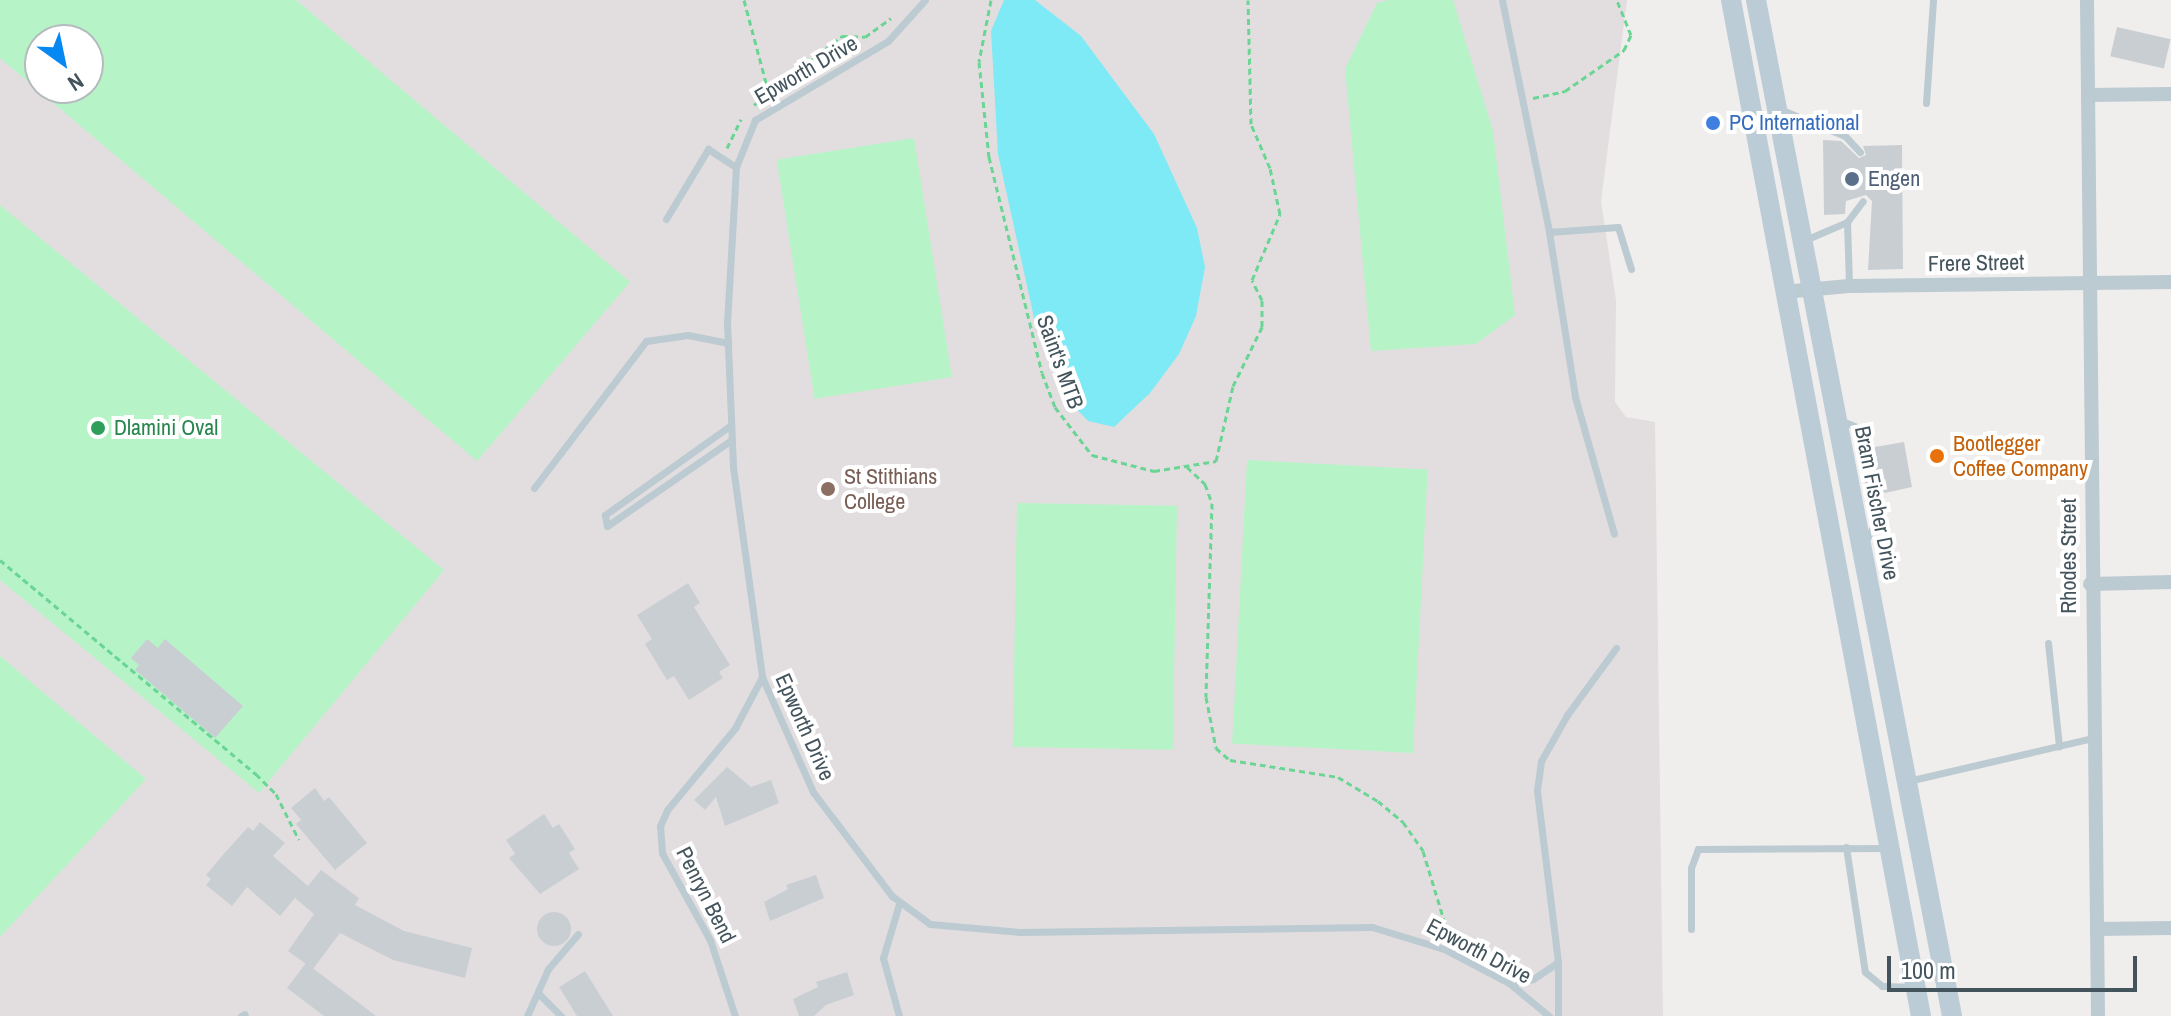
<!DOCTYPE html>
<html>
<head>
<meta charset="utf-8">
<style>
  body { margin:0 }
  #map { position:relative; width:2171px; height:1016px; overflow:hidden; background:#f0eded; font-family:"Archivo Narrow",sans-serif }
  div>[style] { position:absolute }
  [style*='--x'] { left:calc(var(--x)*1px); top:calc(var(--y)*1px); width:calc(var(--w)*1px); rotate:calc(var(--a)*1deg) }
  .education>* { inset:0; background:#e2dedf }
  .green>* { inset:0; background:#b6f4c7; transform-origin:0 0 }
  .water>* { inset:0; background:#7eeaf5 }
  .building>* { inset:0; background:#c9ced3; transform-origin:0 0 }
  .round { border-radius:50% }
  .path>* { height:3px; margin-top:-1.5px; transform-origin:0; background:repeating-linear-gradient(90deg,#6ad594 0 6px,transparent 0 10px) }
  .lane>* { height:7px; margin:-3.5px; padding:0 3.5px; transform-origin:3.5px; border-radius:3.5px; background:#bccad1 }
  .street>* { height:14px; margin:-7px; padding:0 7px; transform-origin:7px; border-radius:7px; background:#bccad1 }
  .secondary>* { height:20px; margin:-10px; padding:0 10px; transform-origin:10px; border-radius:10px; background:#bbccd7 }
  .dots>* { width:22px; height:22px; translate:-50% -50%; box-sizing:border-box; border:4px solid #fff; border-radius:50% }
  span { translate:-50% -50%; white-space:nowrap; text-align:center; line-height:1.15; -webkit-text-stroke:8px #fff; paint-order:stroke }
  .street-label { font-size:22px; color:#44545d }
  .shop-label { font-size:22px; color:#366cbe }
  .left { translate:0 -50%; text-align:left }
  .service-label { font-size:22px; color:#4e5e75 }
  .leisure-label { font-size:22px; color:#27864d }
  .food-label { font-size:22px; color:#c56008 }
  .education-label { font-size:22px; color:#785e54 }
  .north { position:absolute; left:24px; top:24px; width:80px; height:80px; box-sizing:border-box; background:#fff; border:2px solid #b4bbbe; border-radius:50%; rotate:147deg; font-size:22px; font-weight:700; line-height:32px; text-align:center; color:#44545d }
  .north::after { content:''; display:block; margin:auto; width:28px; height:36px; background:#0588f2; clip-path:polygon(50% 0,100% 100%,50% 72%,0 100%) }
  .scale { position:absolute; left:1887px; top:956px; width:250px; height:36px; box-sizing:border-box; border:4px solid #44545d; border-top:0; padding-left:10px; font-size:24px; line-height:28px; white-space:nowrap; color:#44545d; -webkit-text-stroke:6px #fff; paint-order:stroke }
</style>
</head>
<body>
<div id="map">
  <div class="education">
    <i style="clip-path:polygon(evenodd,0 0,1627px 0,1601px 201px,1616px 300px,1615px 402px,1626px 417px,1655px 422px,1663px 1016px,0 1016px,0 0,40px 40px,88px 40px,88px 88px,40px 88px,40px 40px)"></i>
  </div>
  <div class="green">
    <i style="clip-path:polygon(evenodd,0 0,296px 0,630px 282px,477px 461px,0 58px,0 0,40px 40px,88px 40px,88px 88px,40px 88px,40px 40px)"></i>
    <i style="clip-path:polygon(1389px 0,1453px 0,1493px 131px,1515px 315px,1476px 344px,1371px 351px,1345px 69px,1377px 3px)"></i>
    <i style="left:914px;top:138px;width:242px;height:139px;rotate:81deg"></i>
    <i style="clip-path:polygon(0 205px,444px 570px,259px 793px,0 580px)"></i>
    <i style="left:1247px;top:460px;width:181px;height:284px;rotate:3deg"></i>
    <i style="left:1017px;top:503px;width:160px;height:244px;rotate:1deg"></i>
    <i style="clip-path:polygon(0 656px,146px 779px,0 937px)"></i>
  </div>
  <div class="water">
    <i style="clip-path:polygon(1004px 0,1035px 0,1081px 36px,1154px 134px,1197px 228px,1205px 267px,1196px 316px,1179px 354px,1150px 393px,1114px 427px,1088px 421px,1068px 400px,1036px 327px,998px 154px,991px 31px)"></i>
  </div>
  <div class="building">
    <i style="left:2117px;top:27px;width:55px;height:30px;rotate:13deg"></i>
    <i style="clip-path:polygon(1823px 140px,1841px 141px,1859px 158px,1866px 155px,1863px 146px,1902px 145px,1903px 269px,1868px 270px,1872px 201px,1866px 195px,1846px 201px,1845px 214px,1824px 215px)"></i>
    <i style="clip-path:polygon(1904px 442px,1912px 487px,1885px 493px,1878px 488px,1868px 496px,1859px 451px,1871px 455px,1875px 447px)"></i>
    <i style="clip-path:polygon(688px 583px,700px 603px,694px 607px,730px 665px,719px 672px,723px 678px,689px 700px,674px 676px,667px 680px,645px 644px,652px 639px,637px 615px)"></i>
    <i style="clip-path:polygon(147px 639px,158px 648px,165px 639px,243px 706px,215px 738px,135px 670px,139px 665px,131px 658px)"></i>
    <i style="clip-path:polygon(727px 767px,751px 787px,771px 780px,779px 803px,725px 826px,716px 797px,705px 810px,694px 800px)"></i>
    <i style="clip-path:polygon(315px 788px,324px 801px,329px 797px,367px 843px,335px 870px,296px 824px,301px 820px,291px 808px)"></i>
    <i style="clip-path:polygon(544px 814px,553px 828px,559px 824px,575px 849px,569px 853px,579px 869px,540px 894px,509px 858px,515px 854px,506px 840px)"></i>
    <i style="clip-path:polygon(260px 822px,285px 843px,273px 856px,308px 886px,321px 870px,359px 898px,355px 905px,404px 931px,472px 948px,465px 978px,393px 960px,340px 933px,313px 969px,288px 951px,314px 914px,295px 898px,280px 916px,247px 887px,232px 906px,206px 885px,211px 879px,206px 875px,221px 857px,248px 827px,253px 831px)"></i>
    <i style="clip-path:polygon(816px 875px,824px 898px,770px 921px,764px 902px,788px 889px,786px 885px)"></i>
    <i class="round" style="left:537px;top:912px;width:34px;height:34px"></i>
    <i style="clip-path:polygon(306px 963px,376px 1016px,324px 1016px,287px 988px)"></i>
    <i style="clip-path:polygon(585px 971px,613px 1016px,577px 1016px,559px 987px)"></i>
    <i style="clip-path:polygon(847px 972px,854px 995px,826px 1005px,814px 1016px,799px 1016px,793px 999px,818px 987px,816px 982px)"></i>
  </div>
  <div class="path">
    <i style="--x:744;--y:0;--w:97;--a:75.1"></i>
    <i style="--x:991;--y:0;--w:63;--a:101"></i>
    <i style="--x:979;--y:62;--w:96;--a:84"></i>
    <i style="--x:989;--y:157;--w:222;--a:76.2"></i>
    <i style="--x:1042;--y:373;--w:36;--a:69"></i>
    <i style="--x:1055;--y:407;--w:61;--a:52.4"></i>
    <i style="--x:1092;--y:455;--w:64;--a:14.5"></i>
    <i style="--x:1154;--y:471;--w:63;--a:-9.2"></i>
    <i style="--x:1216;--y:461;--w:77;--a:-77.2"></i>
    <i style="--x:1233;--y:386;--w:66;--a:-63.8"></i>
    <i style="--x:1262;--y:327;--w:27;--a:-90"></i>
    <i style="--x:1262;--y:300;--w:22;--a:-117"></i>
    <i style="--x:1252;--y:280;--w:72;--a:-67"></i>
    <i style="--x:1280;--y:214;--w:47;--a:-102.3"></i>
    <i style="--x:1270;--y:168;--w:48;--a:-113.4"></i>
    <i style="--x:1251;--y:124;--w:124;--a:-91.4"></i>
    <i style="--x:1533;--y:98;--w:33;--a:-12"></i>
    <i style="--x:1565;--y:91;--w:72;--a:-34.8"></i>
    <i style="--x:1624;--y:50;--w:17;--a:-65"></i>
    <i style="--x:1631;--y:35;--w:38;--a:-112"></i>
    <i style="--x:754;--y:105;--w:112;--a:-38.1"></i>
    <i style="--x:842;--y:36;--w:23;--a:2"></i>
    <i style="--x:865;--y:37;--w:32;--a:-36"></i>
    <i style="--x:727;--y:148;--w:32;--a:-64"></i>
    <i style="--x:1187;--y:467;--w:25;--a:43"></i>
    <i style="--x:1205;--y:484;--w:20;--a:70"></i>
    <i style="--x:1212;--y:503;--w:194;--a:91.8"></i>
    <i style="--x:1206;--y:697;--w:52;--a:78.9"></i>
    <i style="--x:1216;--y:748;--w:18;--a:41"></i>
    <i style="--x:1230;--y:760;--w:109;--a:8.9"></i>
    <i style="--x:1338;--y:777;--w:47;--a:31"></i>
    <i style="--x:1378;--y:801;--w:33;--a:40"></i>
    <i style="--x:1403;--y:822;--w:35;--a:55"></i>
    <i style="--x:1423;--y:851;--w:93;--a:73.1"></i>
    <i style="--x:0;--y:560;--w:334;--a:39.9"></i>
    <i style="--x:256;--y:774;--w:28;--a:45"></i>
    <i style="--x:276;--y:794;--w:51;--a:63.4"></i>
  </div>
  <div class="lane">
    <i style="--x:925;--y:0;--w:55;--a:132.1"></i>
    <i style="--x:888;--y:41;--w:155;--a:149.3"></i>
    <i style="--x:755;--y:120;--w:51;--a:112"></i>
    <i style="--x:736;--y:167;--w:156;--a:93.3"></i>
    <i style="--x:727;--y:323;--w:144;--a:87.6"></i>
    <i style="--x:733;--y:467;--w:212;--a:82.1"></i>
    <i style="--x:762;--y:677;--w:126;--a:66.1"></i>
    <i style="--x:813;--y:792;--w:131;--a:52.8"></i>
    <i style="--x:892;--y:896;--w:47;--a:36.4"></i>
    <i style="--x:930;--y:924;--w:89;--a:5.1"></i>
    <i style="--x:1019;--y:932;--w:353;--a:-0.8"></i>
    <i style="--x:1372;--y:927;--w:75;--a:17"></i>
    <i style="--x:1444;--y:949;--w:73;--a:27.6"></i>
    <i style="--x:1509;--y:983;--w:52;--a:39.5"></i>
    <i style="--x:1502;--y:0;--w:237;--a:78.5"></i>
    <i style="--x:1549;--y:232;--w:167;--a:81"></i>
    <i style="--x:1575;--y:397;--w:142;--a:74.1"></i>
    <i style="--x:1926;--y:103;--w:103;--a:-86.1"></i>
    <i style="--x:1782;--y:110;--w:68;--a:22.4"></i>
    <i style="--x:1845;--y:136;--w:22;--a:47"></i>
    <i style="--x:666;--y:219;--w:82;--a:-59"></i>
    <i style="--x:708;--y:149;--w:33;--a:33"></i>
    <i style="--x:1549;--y:232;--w:69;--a:-4.1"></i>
    <i style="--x:1618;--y:227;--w:44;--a:72.8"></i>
    <i style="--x:1805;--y:240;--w:46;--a:-23.2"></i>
    <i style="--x:1849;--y:285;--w:63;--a:-91.8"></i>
    <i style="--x:1847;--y:222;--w:26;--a:-53"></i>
    <i style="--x:1842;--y:421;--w:18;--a:22"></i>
    <i style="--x:1859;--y:428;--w:23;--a:65"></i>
    <i style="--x:731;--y:425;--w:155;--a:144.5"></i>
    <i style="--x:605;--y:515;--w:11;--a:80"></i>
    <i style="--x:607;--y:526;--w:151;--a:-34.7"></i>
    <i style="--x:534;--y:488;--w:185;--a:-52.7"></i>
    <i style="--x:646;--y:341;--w:42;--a:-8.1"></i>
    <i style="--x:688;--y:335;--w:41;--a:11.3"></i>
    <i style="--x:1866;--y:540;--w:26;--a:-61"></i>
    <i style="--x:1879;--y:517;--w:23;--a:-90"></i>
    <i style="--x:2048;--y:643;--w:104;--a:83.9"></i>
    <i style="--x:1908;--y:781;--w:190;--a:-13.1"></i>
    <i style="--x:1846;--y:847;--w:126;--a:81.4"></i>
    <i style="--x:1865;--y:972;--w:22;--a:39"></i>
    <i style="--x:1882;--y:986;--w:31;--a:2"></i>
    <i style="--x:1691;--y:929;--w:61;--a:-90"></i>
    <i style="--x:1691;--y:868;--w:20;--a:-70"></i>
    <i style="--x:1698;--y:849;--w:190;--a:-0.3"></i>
    <i style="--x:1509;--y:983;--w:24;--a:-9"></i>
    <i style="--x:1533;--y:979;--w:30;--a:-34"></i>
    <i style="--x:539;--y:994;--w:31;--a:45"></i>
    <i style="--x:241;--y:1016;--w:4;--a:-27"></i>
    <i style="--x:527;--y:1016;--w:51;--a:-65.9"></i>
    <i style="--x:548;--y:969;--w:46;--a:-49.4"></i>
    <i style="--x:735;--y:1016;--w:80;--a:-108.2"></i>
    <i style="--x:710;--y:940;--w:99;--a:-118.9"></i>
    <i style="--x:662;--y:853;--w:27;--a:-94"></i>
    <i style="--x:660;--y:826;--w:17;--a:-66"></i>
    <i style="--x:667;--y:810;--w:107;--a:-50.3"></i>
    <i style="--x:735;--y:728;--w:58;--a:-62.1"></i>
    <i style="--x:899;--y:1016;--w:60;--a:-105.4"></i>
    <i style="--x:883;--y:958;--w:56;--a:-73.5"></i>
    <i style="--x:1558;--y:1016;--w:54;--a:-90"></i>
    <i style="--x:1558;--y:962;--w:173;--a:-97"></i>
    <i style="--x:1537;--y:790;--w:29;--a:-82"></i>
    <i style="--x:1541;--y:761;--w:53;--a:-60.5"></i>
    <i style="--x:1567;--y:715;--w:83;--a:-53.8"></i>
  </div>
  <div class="street">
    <i style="--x:2087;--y:0;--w:1016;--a:89.38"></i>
    <i style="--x:2088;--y:95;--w:83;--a:-0.7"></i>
    <i style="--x:1783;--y:292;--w:66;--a:-5.2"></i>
    <i style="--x:1849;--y:286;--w:322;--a:-0.7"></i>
    <i style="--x:2090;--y:584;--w:81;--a:-1.4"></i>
    <i style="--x:2097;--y:929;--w:74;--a:-0.8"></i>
  </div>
  <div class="secondary">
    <i style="--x:1731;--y:0;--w:1034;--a:79.41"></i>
    <i style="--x:1756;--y:0;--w:1035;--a:79.08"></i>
  </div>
  <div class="dots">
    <i style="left:1713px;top:123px;background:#3f7fe0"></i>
    <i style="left:1852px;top:179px;background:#5c6f8a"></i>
    <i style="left:98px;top:428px;background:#2e9e5b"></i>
    <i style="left:1937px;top:456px;background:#e8710a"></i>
    <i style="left:828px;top:489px;background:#8d6e63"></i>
  </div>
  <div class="street-label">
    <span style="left:806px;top:70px;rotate:-30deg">Epworth Drive</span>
    <span style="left:1976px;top:263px;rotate:-1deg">Frere Street</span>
    <span style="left:1060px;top:362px;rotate:70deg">Saint's MTB</span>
    <span style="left:1877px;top:503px;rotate:79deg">Bram Fischer Drive</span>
    <span style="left:2069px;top:556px;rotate:-90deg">Rhodes Street</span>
    <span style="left:805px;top:727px;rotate:66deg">Epworth Drive</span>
    <span style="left:706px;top:895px;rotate:63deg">Penryn Bend</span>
    <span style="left:1479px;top:951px;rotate:28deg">Epworth Drive</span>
  </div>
  <div class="shop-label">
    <span class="left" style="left:1729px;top:123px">PC International</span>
  </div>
  <div class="service-label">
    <span class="left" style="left:1868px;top:179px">Engen</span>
  </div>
  <div class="leisure-label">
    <span class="left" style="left:114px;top:428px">Dlamini Oval</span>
  </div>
  <div class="food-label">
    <span class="left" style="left:1953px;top:456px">Bootlegger<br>Coffee Company</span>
  </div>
  <div class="education-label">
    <span class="left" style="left:844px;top:489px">St Stithians<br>College</span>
  </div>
  <div class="north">N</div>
  <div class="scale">100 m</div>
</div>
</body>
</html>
